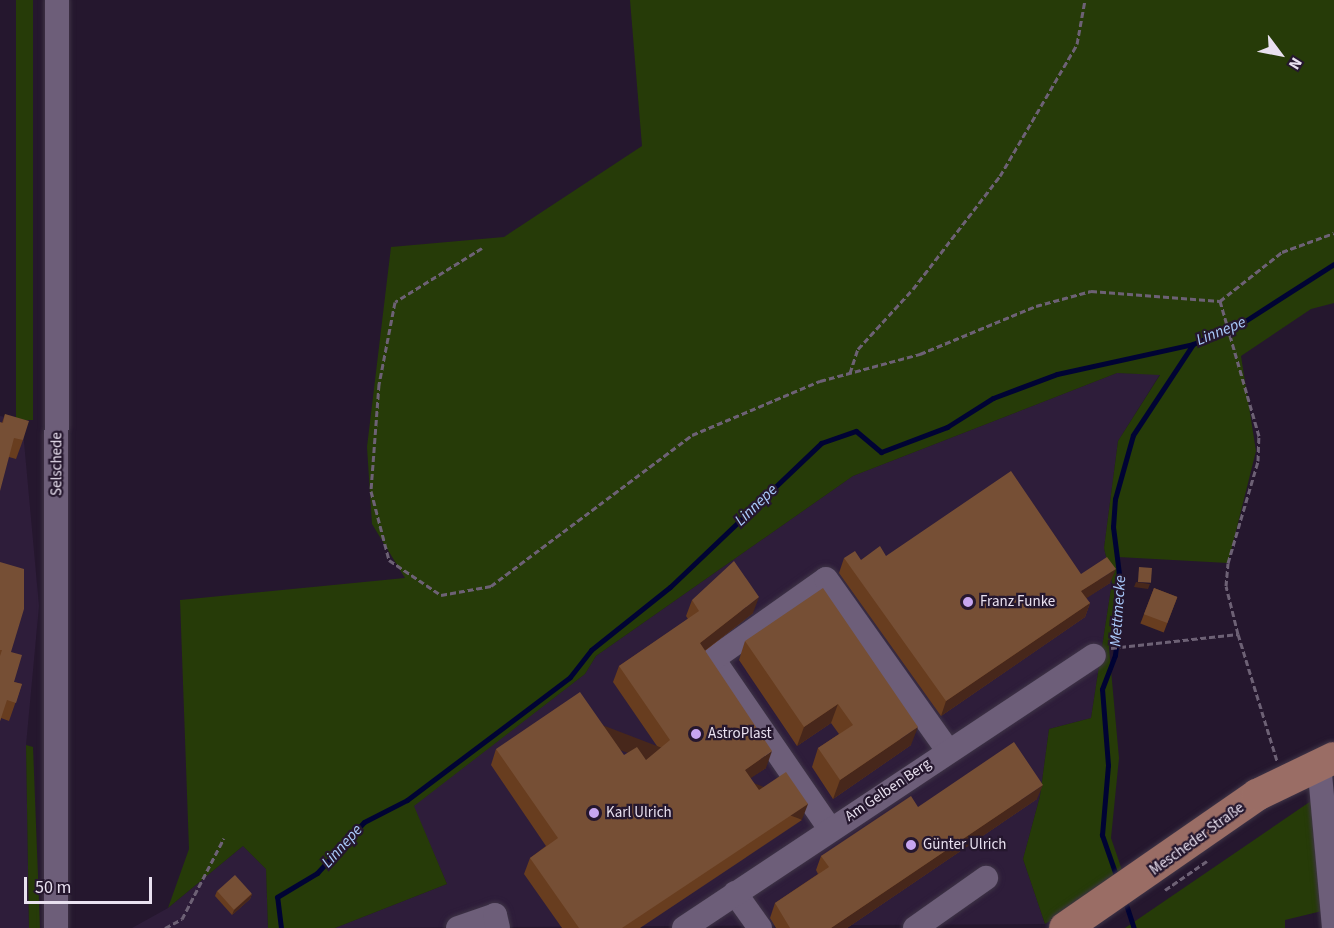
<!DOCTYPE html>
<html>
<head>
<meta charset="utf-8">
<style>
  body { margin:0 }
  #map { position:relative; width:1334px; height:928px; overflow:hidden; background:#25172e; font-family:"Source Sans 3",sans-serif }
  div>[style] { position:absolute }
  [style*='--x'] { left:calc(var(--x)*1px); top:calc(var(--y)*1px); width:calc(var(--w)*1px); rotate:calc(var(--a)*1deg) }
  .built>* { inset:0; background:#2e1d3a }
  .green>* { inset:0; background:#263b08; transform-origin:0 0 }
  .stream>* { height:5px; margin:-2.5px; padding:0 2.5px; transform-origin:2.5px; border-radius:2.5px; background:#000334 }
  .path>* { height:3px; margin-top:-1.5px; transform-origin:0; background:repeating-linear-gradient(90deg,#6d6175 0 6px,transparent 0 9px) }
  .roads { filter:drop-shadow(0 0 2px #3e3446) drop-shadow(0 0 2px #3e3446) }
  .minor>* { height:24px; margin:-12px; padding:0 12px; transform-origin:12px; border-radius:12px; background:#6d5e79 }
  .major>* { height:32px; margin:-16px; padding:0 16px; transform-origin:16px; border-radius:16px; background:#9a6d65 }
  .wall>* { inset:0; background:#683d1f; transform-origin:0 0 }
  .shaded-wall>* { inset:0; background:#47271b; transform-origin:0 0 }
  .building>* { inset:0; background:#764f35; transform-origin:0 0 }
  .dots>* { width:16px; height:16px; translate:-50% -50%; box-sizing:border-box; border:3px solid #25172e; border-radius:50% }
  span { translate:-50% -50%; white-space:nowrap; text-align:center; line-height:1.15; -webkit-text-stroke:4.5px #25172e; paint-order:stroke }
  .street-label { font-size:15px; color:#e9e1f0 }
  .poi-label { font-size:15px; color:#e9e1f0 }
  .left { translate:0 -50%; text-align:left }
  .water-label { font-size:16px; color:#aacafb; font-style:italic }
  .north { position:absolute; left:1250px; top:24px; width:60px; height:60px; -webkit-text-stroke:4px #25172e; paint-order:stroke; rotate:122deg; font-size:16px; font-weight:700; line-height:24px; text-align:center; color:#e9e1f0 }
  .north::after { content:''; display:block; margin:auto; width:21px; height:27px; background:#e9e1f0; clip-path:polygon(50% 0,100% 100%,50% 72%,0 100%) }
  .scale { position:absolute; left:24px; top:877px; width:128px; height:27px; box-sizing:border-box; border:3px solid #e9e1f0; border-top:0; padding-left:8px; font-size:18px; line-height:21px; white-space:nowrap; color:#e9e1f0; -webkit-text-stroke:4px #25172e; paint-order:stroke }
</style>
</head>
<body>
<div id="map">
  <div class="built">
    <i style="clip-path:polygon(1117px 373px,1160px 374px,1118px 441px,1104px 548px,1112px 582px,1091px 718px,1049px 729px,1040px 796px,1023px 859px,1045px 924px,335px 928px,447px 884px,413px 806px,585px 674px,596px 656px,853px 476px)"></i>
    <i style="clip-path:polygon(0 416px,22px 420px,39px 606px,26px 745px,29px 928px,0 928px)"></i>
    <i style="clip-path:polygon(243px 846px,266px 869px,268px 928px,132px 928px,168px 908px)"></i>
  </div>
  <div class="green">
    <i style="left:16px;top:0;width:17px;height:420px"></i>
    <i style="clip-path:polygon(630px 0,1334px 0,1334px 303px,1311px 309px,1241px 356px,1256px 451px,1228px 563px,1118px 557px,1109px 648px,1119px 758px,1111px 838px,1124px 876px,1045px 924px,1023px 859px,1040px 796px,1049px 729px,1091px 718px,1112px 582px,1104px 548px,1118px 441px,1160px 375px,1117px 373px,853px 476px,596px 656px,585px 674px,414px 806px,447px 884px,335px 928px,268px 928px,266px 869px,243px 846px,168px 908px,189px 849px,180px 600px,405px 578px,372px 524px,367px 447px,391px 247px,504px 237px,642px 146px)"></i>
    <i style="clip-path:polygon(26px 745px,33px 747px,40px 928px,29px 928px)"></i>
    <i style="clip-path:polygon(1311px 801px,1322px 911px,1285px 920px,1285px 928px,1125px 928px)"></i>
  </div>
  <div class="stream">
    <i style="--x:1117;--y:878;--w:46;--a:-109.2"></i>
    <i style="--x:1102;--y:835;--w:70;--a:-85.1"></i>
    <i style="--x:1108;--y:765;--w:76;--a:-94.5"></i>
    <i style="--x:1102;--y:689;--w:36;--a:-69"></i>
    <i style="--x:1115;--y:655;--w:58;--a:-83.1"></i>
    <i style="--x:1122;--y:597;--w:71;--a:-97.3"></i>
    <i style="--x:1113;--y:527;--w:28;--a:-86"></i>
    <i style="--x:1115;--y:499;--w:66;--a:-74.3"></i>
    <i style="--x:1133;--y:435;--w:109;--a:-56.6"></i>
    <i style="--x:1124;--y:898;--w:32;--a:72"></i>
    <i style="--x:281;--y:928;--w:31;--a:-97"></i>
    <i style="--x:277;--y:897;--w:47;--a:-31"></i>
    <i style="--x:317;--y:873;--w:69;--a:-47.3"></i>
    <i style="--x:364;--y:822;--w:48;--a:-27.1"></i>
    <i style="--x:407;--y:800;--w:204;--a:-37"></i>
    <i style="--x:570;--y:677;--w:34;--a:-52"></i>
    <i style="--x:591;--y:650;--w:101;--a:-38.6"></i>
    <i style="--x:670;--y:587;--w:209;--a:-43.6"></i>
    <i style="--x:821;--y:443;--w:37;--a:-19"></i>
    <i style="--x:856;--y:431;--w:33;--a:40"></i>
    <i style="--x:881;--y:452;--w:71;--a:-20.7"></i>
    <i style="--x:947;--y:427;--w:54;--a:-32.2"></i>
    <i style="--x:993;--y:398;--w:68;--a:-20.6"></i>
    <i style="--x:1057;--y:374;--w:139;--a:-12.4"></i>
    <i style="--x:1193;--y:344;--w:53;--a:-23.2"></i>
    <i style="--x:1242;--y:323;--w:109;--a:-32.7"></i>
  </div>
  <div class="path">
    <i style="--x:482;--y:248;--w:102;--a:148.2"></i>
    <i style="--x:395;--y:302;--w:84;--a:101"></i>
    <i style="--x:379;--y:384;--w:107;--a:94.3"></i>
    <i style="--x:371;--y:491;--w:71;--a:75.4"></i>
    <i style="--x:389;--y:560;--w:63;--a:33.9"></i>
    <i style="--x:441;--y:595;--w:51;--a:-10.2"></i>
    <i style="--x:491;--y:586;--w:251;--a:-36.9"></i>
    <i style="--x:692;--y:435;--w:139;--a:-22.9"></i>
    <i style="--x:820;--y:381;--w:104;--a:-15.1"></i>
    <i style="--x:920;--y:354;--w:126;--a:-22.5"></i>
    <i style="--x:1036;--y:306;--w:57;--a:-15.3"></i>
    <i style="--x:1091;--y:291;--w:129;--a:4.4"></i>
    <i style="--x:850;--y:373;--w:25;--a:-72"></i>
    <i style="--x:858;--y:349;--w:81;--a:-47.5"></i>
    <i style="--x:913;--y:289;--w:143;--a:-52.4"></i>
    <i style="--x:1000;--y:176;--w:153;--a:-59.7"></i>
    <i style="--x:1077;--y:44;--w:45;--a:-79.7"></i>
    <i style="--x:1238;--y:634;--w:49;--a:-104"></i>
    <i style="--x:1226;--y:586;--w:23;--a:-85"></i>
    <i style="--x:1228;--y:563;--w:106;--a:-73.6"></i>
    <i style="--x:1258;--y:461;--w:25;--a:-88"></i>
    <i style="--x:1259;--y:436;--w:141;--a:-106.1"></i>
    <i style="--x:1220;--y:301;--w:79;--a:-38.3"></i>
    <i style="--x:1282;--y:252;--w:55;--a:-20.1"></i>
    <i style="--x:1111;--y:648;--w:128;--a:-6.3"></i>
    <i style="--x:1238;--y:634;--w:133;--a:72.9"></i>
    <i style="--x:1165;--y:890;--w:51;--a:-34.6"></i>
    <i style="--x:165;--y:928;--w:19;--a:-28"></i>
    <i style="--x:182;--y:919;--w:91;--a:-62.6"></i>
  </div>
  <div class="roads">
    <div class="minor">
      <i style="--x:1319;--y:763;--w:165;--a:84.8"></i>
      <i style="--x:830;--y:829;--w:206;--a:-124.5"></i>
      <i style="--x:713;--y:659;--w:138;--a:-35.3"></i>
      <i style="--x:826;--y:579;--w:209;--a:54.6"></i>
      <i style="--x:735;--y:893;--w:43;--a:54.5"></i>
      <i style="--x:56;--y:928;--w:928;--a:-89.94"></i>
      <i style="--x:458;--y:928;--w:39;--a:-19"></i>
      <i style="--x:495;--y:915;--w:13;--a:77"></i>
      <i style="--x:684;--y:928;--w:492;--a:-33.6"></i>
      <i style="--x:915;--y:928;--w:87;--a:-35.2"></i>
    </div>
    <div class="major">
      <i style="--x:1065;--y:928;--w:234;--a:-34.7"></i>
      <i style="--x:1257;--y:795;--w:85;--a:-25.7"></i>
    </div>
  </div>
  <div class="wall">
    <i style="clip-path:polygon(5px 414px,23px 440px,16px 459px,9px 457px,2px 423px)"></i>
    <i style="clip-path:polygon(886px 556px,1081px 574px,1110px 583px,1086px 598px,1090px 603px,1085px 617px,941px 716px,839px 573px,844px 558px,861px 560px)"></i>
    <i style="clip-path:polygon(0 562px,14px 682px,22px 684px,9px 721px,1px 718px,0 721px)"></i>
    <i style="left:1154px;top:588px;width:25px;height:38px;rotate:21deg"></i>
    <i style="clip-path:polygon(692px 600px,753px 613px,705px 651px,766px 768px,750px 778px,759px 790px,802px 820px,640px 928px,562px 928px,524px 874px,530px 858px,546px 846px,491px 765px,496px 749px,624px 755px,646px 760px,659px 749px,613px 682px,619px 666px,688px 619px,686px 616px)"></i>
    <i style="clip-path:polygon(745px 641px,911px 745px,833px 799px,812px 767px,818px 748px,839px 734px,831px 723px,797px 746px,739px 660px)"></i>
    <i style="clip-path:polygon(1037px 799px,847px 928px,776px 928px,770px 918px,775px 903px,818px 874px,816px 870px,821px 856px,918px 807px)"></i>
    <i style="clip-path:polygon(217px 891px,252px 894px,250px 899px,232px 915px,215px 896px)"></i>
  </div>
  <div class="shaded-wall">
    <i style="clip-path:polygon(1116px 569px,1110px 583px,1076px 605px,1081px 591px)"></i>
    <i style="clip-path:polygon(1136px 582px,1150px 584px,1148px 589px,1134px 587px)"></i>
    <i style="clip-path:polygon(759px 597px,753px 613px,694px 659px,700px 643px)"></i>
    <i style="clip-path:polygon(1090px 603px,1085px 617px,941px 716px,946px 701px)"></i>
    <i style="clip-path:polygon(838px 704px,831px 723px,797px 746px,804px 727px)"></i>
    <i style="clip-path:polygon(918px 727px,911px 745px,833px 799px,840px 780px)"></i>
    <i style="clip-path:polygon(772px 751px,766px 768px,739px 786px,745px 770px)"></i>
    <i style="clip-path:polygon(1043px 785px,1037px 799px,847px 928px,831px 928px)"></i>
    <i style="left:808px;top:804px;width:17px;height:224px;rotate:111deg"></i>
    <i style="clip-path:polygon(252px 894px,250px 899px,232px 915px,234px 910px)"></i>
  </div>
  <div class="building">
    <i style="clip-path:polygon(5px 414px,29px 421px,23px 440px,14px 438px,0 491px,0 422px,3px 423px)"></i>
    <i style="clip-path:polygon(1011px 471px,1081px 574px,1107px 557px,1116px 569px,1081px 591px,1090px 603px,946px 701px,844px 558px,855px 551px,861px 560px,880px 546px,886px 556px)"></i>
    <i style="clip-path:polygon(734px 561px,759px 597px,700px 643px,772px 751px,745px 770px,759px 790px,786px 772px,808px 804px,622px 928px,579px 928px,530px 858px,558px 838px,496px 749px,580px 692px,624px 755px,637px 747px,646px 760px,670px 740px,619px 666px,699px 611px,692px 600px)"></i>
    <i style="clip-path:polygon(0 562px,24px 569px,24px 609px,11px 652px,22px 655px,14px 682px,22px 684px,16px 703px,7px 700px,0 721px,0 656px,2px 650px,0 650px)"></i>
    <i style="left:1139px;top:567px;width:13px;height:15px;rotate:4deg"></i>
    <i style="clip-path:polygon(823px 588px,918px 727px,840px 780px,818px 748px,853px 725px,838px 704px,804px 727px,745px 641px)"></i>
    <i style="left:1154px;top:588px;width:25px;height:28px;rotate:21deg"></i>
    <i style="clip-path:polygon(1014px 742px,1043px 785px,831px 928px,790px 928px,775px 903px,829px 867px,821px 856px,911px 796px,918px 807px)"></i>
    <i style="left:235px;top:875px;width:25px;height:24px;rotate:48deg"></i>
  </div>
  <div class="dots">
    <i style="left:968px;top:602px;background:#c7a6f0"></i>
    <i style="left:696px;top:734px;background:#c7a6f0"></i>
    <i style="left:594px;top:813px;background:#c7a6f0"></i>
    <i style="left:911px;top:845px;background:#c7a6f0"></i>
  </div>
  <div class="street-label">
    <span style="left:57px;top:464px;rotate:-90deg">Selschede</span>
    <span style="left:888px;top:790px;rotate:-34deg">Am Gelben Berg</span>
    <span style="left:1197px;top:839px;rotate:-36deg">Mescheder Straße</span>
  </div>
  <div class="poi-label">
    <span class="left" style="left:980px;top:602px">Franz Funke</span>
    <span class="left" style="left:708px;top:734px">AstroPlast</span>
    <span class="left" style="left:606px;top:813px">Karl Ulrich</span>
    <span class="left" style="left:923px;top:845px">Günter Ulrich</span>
  </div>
  <div class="water-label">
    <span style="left:1221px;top:331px;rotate:-22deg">Linnepe</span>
    <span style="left:756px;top:505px;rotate:-44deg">Linnepe</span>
    <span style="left:1118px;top:611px;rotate:-86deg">Mettmecke</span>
    <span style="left:342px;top:846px;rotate:-48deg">Linnepe</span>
  </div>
  <div class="north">N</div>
  <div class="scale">50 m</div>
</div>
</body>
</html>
